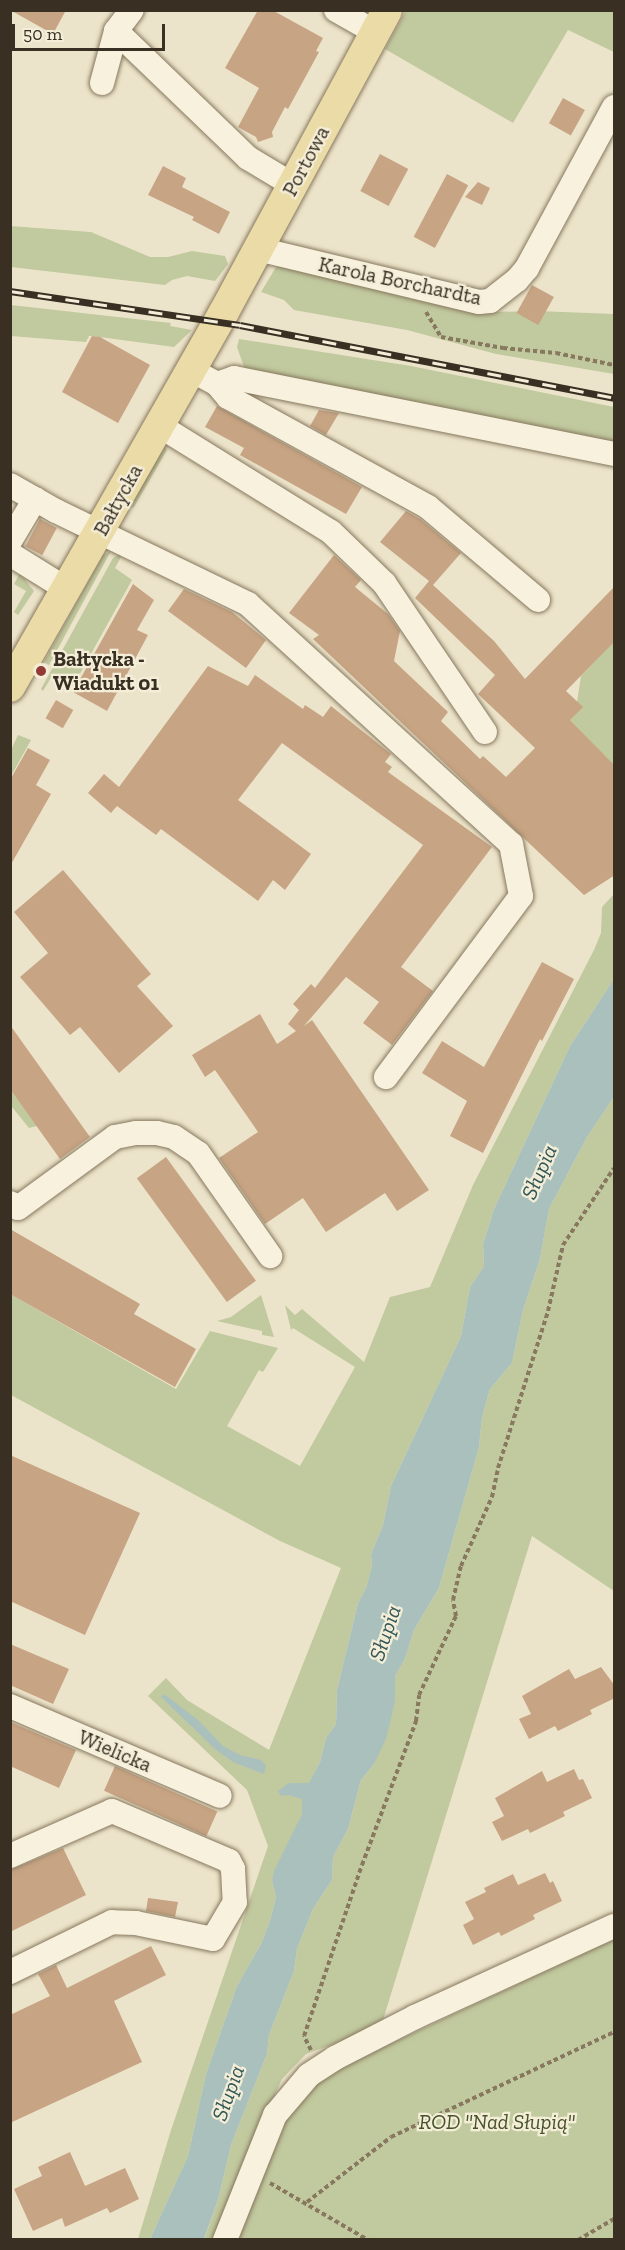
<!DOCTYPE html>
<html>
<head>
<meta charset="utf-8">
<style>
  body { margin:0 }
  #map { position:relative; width:625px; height:2250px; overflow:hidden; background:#ece4ca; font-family:"Zilla Slab",serif }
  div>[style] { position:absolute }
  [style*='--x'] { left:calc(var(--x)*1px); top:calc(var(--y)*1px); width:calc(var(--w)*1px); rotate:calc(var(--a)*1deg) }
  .green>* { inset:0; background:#c1c99e }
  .water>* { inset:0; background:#aac0bc }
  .building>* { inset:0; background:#c7a483; transform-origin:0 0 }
  .path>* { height:4px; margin-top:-2px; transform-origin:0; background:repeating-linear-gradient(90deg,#87785f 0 4.5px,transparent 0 7.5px) }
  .roads { filter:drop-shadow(0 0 2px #87785f) drop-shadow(0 0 2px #87785f) }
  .minor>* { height:24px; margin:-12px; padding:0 12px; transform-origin:12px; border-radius:12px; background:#f7f1dd }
  .major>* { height:30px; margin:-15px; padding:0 15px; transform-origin:15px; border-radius:15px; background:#ebdba6 }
  .rail>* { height:7px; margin-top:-3.5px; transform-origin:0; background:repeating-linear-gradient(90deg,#f4eed9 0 14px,#392f22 0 28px); box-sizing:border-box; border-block:2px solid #392f22 }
  .dots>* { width:16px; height:16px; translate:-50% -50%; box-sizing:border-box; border:3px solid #f4eed9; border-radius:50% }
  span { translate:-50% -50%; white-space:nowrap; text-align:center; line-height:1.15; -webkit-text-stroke:4.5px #f4eed9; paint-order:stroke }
  .street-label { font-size:21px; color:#392f22 }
  .poi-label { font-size:21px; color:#392f22; font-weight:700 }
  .left { translate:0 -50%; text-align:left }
  .park-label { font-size:21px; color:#46532a; font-style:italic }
  .water-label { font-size:22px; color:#325757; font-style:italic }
  .frame { position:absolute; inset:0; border:12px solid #392f22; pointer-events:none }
  .scale { position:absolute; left:12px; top:24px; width:153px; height:27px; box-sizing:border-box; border:3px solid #392f22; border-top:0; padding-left:8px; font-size:18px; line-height:21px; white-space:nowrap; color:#392f22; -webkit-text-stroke:4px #f4eed9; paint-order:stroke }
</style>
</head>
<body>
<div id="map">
  <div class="green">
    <i style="clip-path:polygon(406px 11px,614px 11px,614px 52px,568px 30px,513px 123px,385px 49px)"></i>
    <i style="clip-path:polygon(10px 226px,91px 232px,150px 257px,168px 257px,192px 251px,225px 256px,228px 264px,215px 281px,187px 276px,172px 280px,165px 285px,11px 267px)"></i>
    <i style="clip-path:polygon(287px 265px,490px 312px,538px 311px,614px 314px,614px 374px,496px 354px,407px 330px,294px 310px,284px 300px,261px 292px,276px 267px)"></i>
    <i style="clip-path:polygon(11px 305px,171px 323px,170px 326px,192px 330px,174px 347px,92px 336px,89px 336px,86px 342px,11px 336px)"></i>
    <i style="clip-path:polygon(239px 339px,411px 366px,614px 407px,614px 444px,248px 378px,237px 347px)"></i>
    <i style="clip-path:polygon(164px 446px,167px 450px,134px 507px,130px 508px)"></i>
    <i style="clip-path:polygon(111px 551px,49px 665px,44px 662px,103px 555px)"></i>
    <i style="clip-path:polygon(118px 555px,122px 555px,115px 568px,132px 580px,72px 688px,52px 676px,43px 691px,41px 689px,113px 558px)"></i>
    <i style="clip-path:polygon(20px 573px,34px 591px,18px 615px,14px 612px,26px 591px,14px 584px)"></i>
    <i style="clip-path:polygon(614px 641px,614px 766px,570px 720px,582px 707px,577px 702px,581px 676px)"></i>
    <i style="clip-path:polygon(18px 735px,31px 740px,11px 776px,11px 750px)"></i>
    <i style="clip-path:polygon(614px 894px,614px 979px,570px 1046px,494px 1209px,483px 1244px,484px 1266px,470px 1287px,461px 1336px,391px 1486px,383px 1525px,371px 1554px,372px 1566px,366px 1588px,358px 1603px,337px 1690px,336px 1724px,326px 1738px,320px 1762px,302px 1798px,302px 1814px,272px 1881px,276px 1897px,270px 1921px,261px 1944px,237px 1986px,206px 2074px,188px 2156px,150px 2239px,138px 2239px,171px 2130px,268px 1846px,247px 1790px,148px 1696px,166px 1678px,187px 1700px,269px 1750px,341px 1568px,280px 1541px,11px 1395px,10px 1294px,176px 1389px,210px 1331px,278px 1348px,263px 1372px,259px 1370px,227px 1426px,300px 1466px,355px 1367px,293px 1328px,291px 1330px,285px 1305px,295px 1315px,302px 1309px,364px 1362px,390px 1297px,430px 1287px,473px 1185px,594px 950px,601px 933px,602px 907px)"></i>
    <i style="clip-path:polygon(10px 1089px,37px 1126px,29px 1128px,12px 1107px)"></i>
    <i style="clip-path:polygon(614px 1097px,614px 1591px,532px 1536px,383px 2020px,345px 2040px,306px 2054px,282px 2079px,262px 2123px,218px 2239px,204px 2240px,218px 2200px,231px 2145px,267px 2054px,269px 2035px,294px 1971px,297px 1949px,313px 1909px,332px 1880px,333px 1857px,348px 1829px,361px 1780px,374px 1764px,395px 1702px,395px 1676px,405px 1659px,414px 1630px,439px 1588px,479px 1447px,482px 1418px,490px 1389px,512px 1363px,523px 1310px,540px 1259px,549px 1209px,587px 1137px)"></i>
    <i style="clip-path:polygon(261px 1295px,274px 1337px,262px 1335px,262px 1331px,217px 1321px,231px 1317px)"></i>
    <i style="clip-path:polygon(614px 1939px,614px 2239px,236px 2240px,286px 2114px,308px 2087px,343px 2066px)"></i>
  </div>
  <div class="water">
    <i style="clip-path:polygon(614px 979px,614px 1097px,587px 1137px,549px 1209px,540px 1259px,523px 1310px,512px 1363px,490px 1389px,482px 1418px,479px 1447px,439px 1588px,414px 1630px,405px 1659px,395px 1676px,395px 1702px,386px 1739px,374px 1764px,361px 1780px,348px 1829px,333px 1857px,332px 1880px,313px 1909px,297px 1949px,294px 1971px,269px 2035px,267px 2054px,231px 2145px,218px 2200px,204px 2239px,150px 2239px,188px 2156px,206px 2074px,237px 1986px,261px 1944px,270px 1921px,276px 1897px,272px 1881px,274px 1871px,302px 1814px,302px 1799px,288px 1795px,281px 1796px,278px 1791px,289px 1783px,309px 1783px,320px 1762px,326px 1738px,336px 1724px,337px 1690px,358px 1603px,366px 1588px,372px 1566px,371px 1554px,383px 1525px,391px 1486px,461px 1336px,470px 1287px,484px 1266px,483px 1244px,494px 1209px,570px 1046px)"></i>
    <i style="clip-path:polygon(164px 1694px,198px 1720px,223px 1746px,240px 1755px,261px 1760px,266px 1765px,264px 1774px,233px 1762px,216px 1750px,161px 1697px)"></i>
  </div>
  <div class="building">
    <i style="clip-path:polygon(10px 10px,66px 10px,53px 34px)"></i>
    <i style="clip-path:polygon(258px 10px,272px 10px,323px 38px,316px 51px,319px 52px,288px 109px,285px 107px,272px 132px,273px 137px,258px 142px,256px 137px,238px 127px,259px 88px,225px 68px)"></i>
    <i style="left:563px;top:98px;width:25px;height:29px;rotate:29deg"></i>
    <i style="left:380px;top:154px;width:32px;height:42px;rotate:28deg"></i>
    <i style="clip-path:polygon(163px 166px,186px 178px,182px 187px,230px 212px,219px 234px,192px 220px,194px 217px,148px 195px)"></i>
    <i style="left:447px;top:174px;width:24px;height:71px;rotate:28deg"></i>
    <i style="clip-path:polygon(478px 182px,490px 188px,482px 205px,465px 197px)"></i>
    <i style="left:532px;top:285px;width:25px;height:32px;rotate:29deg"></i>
    <i style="clip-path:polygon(92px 336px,100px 337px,150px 365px,118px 423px,62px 392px)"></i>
    <i style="clip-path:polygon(217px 406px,362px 487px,346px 514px,240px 455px,244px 448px,205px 427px)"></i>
    <i style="clip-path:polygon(319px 410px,339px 413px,326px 435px,310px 426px)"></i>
    <i style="clip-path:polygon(406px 511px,420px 519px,461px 553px,433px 585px,494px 641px,525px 679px,615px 586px,615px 641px,566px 691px,583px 707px,570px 720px,615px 766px,615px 875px,584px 895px,313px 639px,319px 635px,289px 613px,334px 555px,361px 580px,355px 587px,388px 614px,400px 631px,394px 661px,448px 712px,441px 721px,480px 759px,483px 756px,506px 777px,535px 748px,478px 694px,495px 675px,415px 598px,429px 581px,380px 542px)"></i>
    <i style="left:40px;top:519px;width:19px;height:31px;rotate:28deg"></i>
    <i style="clip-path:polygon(133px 584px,154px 600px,137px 630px,148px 635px,107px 711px,73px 692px)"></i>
    <i style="clip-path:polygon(184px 589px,232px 612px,266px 640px,246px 668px,168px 611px)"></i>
    <i style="clip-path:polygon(208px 666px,248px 686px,255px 675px,303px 709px,305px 705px,323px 717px,331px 706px,391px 754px,385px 762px,392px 767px,388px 772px,492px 847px,401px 967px,433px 991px,392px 1045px,363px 1023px,379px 1002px,346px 977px,304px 1026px,312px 1020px,429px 1190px,397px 1211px,385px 1193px,326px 1232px,303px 1198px,265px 1224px,219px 1158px,258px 1132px,215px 1070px,205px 1077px,192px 1055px,260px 1014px,277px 1044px,296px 1031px,288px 1024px,299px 1010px,293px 1004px,311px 984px,315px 988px,423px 845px,282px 743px,238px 800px,311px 854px,285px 890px,273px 880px,258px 901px,161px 829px,156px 835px,117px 806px,111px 813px,88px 793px,104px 774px,119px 787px)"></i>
    <i style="left:56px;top:700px;width:20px;height:21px;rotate:30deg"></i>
    <i style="clip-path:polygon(28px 748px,50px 760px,36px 785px,51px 794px,10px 866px,10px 780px)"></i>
    <i style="clip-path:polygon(63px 870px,151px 974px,137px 986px,173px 1026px,119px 1073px,80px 1027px,70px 1035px,20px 977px,48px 953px,14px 912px)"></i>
    <i style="clip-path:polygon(542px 962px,574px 979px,542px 1041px,540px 1039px,483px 1153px,450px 1136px,467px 1101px,422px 1073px,442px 1041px,484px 1067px)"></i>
    <i style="clip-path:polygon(10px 1025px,90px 1137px,60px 1159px,10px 1089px)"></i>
    <i style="left:166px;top:1157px;width:153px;height:36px;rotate:54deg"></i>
    <i style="clip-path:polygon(10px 1229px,140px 1304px,134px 1314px,196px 1349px,175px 1387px,10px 1294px)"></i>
    <i style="clip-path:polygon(10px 1455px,140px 1513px,85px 1635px,10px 1601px)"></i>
    <i style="clip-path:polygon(10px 1644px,69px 1669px,53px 1704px,10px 1685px)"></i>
    <i style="clip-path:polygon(601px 1667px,615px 1686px,615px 1698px,590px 1710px,592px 1714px,558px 1731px,555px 1726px,529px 1739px,519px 1719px,531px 1714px,522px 1696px,569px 1669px,575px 1679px)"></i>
    <i style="clip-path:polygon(10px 1722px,76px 1750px,59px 1788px,10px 1766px)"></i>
    <i style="left:115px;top:1766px;width:112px;height:27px;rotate:24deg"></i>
    <i style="clip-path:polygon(574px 1769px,579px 1780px,583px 1779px,592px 1798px,563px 1812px,565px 1816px,530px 1833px,528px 1829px,502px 1841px,492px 1822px,504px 1816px,495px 1798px,542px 1771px,547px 1782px)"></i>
    <i style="clip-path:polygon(63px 1848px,86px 1895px,10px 1932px,10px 1870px)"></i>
    <i style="clip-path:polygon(545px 1873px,550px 1883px,553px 1881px,562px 1901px,533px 1915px,535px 1919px,501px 1936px,499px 1932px,473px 1945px,463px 1925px,474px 1919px,465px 1902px,486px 1892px,484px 1888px,513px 1874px,518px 1885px)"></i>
    <i style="clip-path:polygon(148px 1898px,178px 1902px,175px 1917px,146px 1911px)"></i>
    <i style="clip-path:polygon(151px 1946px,166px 1975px,114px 2001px,142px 2062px,10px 2123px,10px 2015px,50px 1996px,38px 1974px,56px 1965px,67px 1988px)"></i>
    <i style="clip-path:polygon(70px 2152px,85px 2186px,125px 2168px,139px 2199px,110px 2213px,107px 2208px,65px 2227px,62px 2218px,33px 2231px,14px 2189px,42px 2176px,38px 2167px)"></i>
  </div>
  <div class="path">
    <i style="--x:426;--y:312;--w:29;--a:59"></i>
    <i style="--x:441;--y:337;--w:63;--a:10.1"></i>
    <i style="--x:503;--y:348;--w:53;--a:5.4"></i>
    <i style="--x:556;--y:353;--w:59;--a:11.7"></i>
    <i style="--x:311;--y:2050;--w:16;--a:-117"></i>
    <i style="--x:304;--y:2036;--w:181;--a:-71.3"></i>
    <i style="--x:362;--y:1865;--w:154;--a:-69.4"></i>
    <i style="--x:416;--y:1721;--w:26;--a:-83"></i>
    <i style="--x:419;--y:1695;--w:87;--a:-64.9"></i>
    <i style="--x:456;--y:1616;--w:16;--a:-101"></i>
    <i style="--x:453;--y:1600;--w:35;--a:-77"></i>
    <i style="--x:461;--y:1566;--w:76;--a:-65.8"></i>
    <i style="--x:492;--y:1497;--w:30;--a:-78"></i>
    <i style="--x:498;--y:1468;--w:165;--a:-72.3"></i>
    <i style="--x:548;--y:1311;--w:68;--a:-77.2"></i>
    <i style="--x:563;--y:1245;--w:92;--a:-56.5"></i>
    <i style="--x:270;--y:2183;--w:113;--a:30.2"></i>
    <i style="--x:307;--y:2202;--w:106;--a:-37.7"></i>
    <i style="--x:391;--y:2137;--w:246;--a:-25.2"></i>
    <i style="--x:578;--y:2240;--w:42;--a:-30.3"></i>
  </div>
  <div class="roads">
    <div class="minor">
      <i style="--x:336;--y:10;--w:45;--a:29.4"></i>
      <i style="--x:116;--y:31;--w:183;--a:43.9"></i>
      <i style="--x:248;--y:158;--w:52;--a:31"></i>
      <i style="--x:102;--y:83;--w:54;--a:-74.9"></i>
      <i style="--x:116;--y:31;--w:26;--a:-53"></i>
      <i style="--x:258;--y:249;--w:227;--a:13.5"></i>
      <i style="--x:479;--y:302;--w:11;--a:-5"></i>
      <i style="--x:490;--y:301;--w:34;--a:-38"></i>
      <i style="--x:517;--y:280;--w:16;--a:-50"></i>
      <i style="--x:527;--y:268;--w:183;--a:-61.6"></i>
      <i style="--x:191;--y:370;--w:30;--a:28"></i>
      <i style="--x:217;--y:384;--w:17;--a:50"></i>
      <i style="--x:228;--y:397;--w:228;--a:28.8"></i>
      <i style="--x:428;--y:507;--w:144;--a:40.2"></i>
      <i style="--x:217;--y:384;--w:18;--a:-19"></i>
      <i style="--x:234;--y:378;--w:388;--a:11.3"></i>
      <i style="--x:160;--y:426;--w:201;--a:31.8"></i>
      <i style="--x:331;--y:532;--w:74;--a:43.9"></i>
      <i style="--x:384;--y:583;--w:180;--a:55.9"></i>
      <i style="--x:10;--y:485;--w:53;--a:29.5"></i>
      <i style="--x:56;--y:511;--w:213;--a:25.8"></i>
      <i style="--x:248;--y:604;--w:356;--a:42.4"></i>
      <i style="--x:511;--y:844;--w:53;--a:79.1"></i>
      <i style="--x:521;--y:896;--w:226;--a:126.7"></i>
      <i style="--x:10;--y:541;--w:49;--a:-59.2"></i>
      <i style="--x:10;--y:554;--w:68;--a:31.8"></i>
      <i style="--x:10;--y:1203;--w:9;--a:32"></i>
      <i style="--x:18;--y:1208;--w:120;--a:-36.2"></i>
      <i style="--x:115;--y:1137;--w:21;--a:-11"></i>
      <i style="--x:136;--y:1133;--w:21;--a:0"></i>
      <i style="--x:157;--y:1133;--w:17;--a:13"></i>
      <i style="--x:174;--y:1137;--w:29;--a:34"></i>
      <i style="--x:198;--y:1153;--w:126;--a:55"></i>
      <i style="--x:10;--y:1706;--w:228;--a:23.2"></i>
      <i style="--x:10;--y:1856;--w:111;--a:-23.8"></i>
      <i style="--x:112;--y:1811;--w:127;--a:23.1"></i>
      <i style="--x:229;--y:1861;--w:9;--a:63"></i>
      <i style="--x:233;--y:1869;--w:33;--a:87"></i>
      <i style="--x:235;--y:1902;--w:43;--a:120.7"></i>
      <i style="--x:213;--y:1939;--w:79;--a:-168.3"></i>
      <i style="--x:136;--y:1923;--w:24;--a:-178"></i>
      <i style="--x:112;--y:1922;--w:114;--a:153.9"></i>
      <i style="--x:225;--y:2240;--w:135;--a:-68.2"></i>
      <i style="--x:275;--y:2115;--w:52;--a:-49.6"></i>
      <i style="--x:309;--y:2075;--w:31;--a:-33"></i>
      <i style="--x:335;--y:2058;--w:90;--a:-27.1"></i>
      <i style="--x:415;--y:2017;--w:219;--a:-24.6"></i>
    </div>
    <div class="major">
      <i style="--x:10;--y:687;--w:432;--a:-60.3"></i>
      <i style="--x:224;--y:312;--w:343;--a:-61.6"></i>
    </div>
  </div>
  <div class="rail">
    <i style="--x:10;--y:291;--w:232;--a:8.4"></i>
    <i style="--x:240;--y:325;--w:381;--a:11"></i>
  </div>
  <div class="dots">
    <i style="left:41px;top:671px;background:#913b34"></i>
  </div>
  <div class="street-label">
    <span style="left:306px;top:161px;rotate:-62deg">Portowa</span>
    <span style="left:400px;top:281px;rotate:12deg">Karola Borchardta</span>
    <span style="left:118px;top:500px;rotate:-61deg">Bałtycka</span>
    <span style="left:115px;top:1751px;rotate:23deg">Wielicka</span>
  </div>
  <div class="poi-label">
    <span class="left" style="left:53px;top:671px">Bałtycka -<br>Wiadukt 01</span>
  </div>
  <div class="park-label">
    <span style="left:497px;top:2122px">ROD "Nad Słupią"</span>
  </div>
  <div class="water-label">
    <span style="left:539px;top:1172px;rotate:-66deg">Słupia</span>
    <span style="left:385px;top:1633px;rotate:-71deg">Słupia</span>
    <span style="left:228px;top:2093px;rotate:-70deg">Słupia</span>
  </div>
  <div class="frame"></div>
  <div class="scale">50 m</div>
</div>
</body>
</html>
